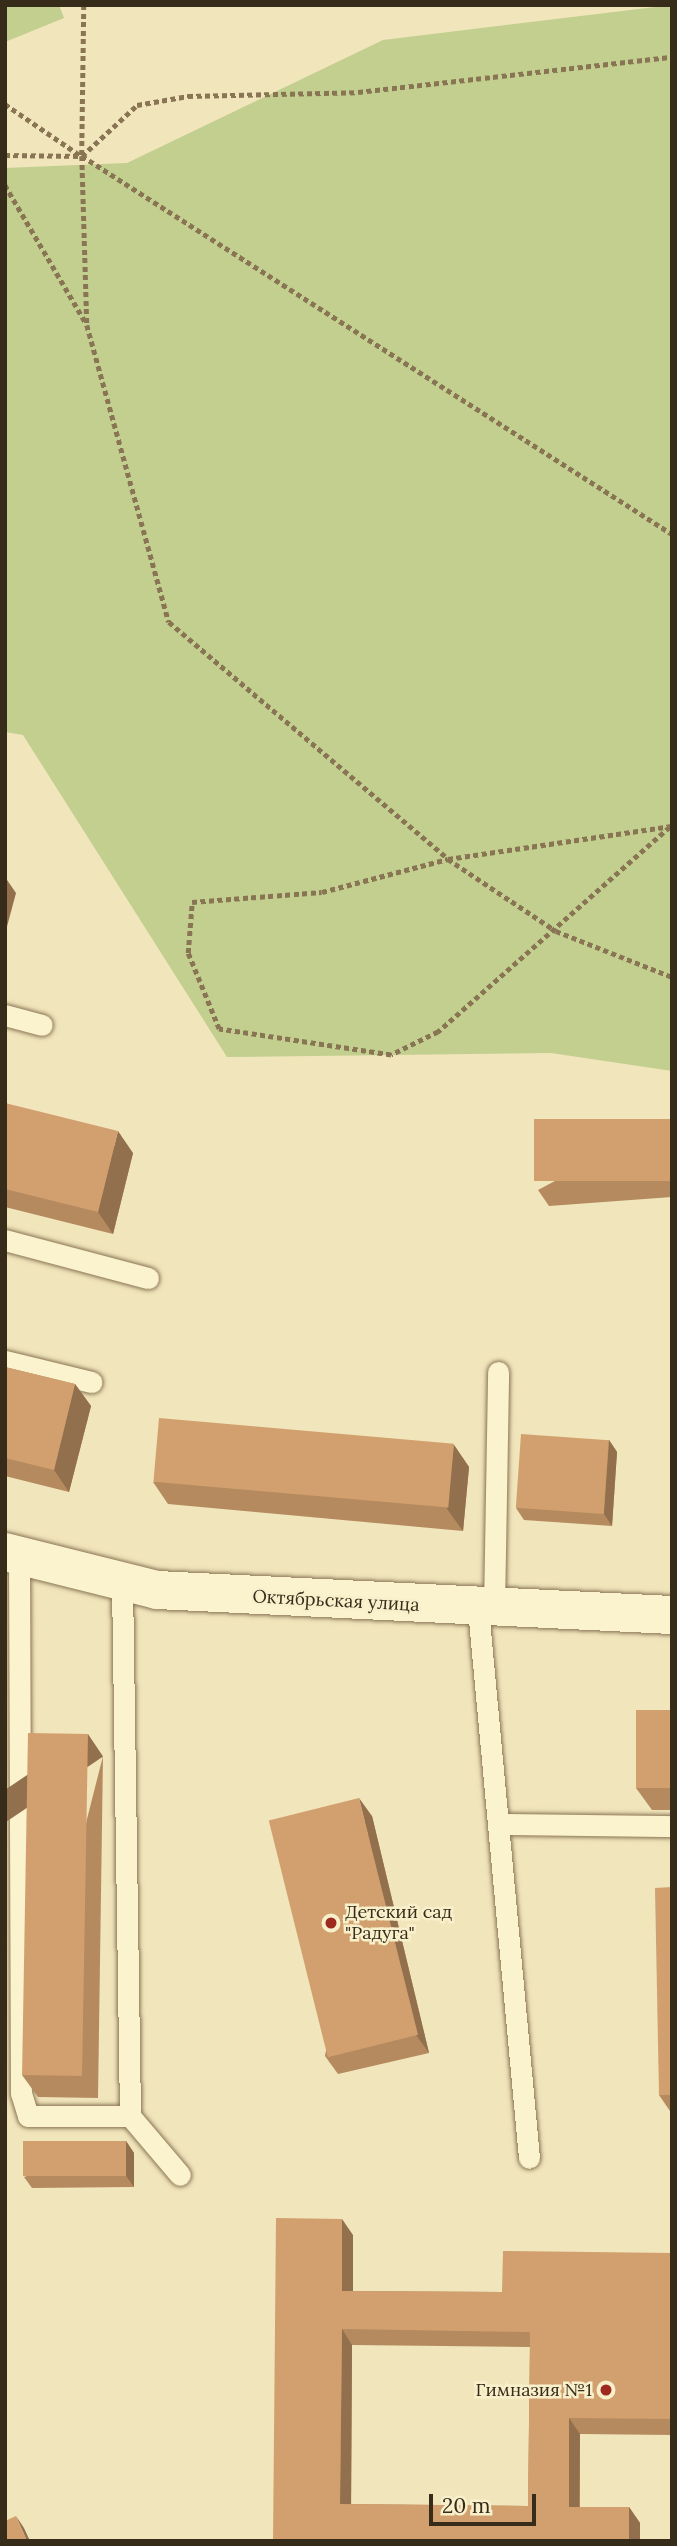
<!DOCTYPE html>
<html>
<head>
<meta charset="utf-8">
<style>
  body { margin:0 }
  #map { position:relative; width:677px; height:2546px; overflow:hidden; background:#f1e5bb; font-family:Lora,serif }
  div>[style] { position:absolute }
  [style*='--x'] { left:calc(var(--x)*1px); top:calc(var(--y)*1px); width:calc(var(--w)*1px); rotate:calc(var(--a)*1deg) }
  .green>* { inset:0; background:#c2cf8f }
  .path>* { height:4.5px; margin-top:-2.25px; transform-origin:0; background:repeating-linear-gradient(90deg,#897554 0 5px,transparent 0 8.5px) }
  .roads { filter:drop-shadow(0 0 2px #897554) drop-shadow(0 0 2px #897554) }
  .lane>* { height:21px; margin:-10.5px; padding:0 10.5px; transform-origin:10.5px; border-radius:10.5px; background:#fbf2ce }
  .secondary>* { height:38px; margin:-19px; padding:0 19px; transform-origin:19px; border-radius:19px; background:#fbf2ce }
  .wall>* { inset:0; background:#b58a5f }
  .shaded-wall>* { inset:0; background:#93704d; transform-origin:0 0 }
  .building>* { inset:0; background:#d2a06e; transform-origin:0 0 }
  .dots>* { width:19px; height:19px; translate:-50% -50%; box-sizing:border-box; border:4px solid #f8efcb; border-radius:50% }
  span { translate:-50% -50%; white-space:nowrap; text-align:center; line-height:1.15; -webkit-text-stroke:5px #f8efcb; paint-order:stroke }
  .street-label { font-size:18px; color:#372b1a }
  .poi-label { font-size:18px; color:#372b1a }
  .left { translate:0 -50%; text-align:left }
  .right { translate:-100% -50%; text-align:right }
  .frame { position:absolute; inset:0; border:7px solid #372b1a; pointer-events:none }
  .scale { position:absolute; left:429px; top:2494px; width:107px; height:32px; box-sizing:border-box; border:4px solid #372b1a; border-top:0; padding-left:9px; font-size:21px; line-height:24px; white-space:nowrap; color:#372b1a; -webkit-text-stroke:5px #f8efcb; paint-order:stroke }
</style>
</head>
<body>
<div id="map">
  <div class="green">
    <i style="clip-path:polygon(5px 5px,59px 5px,64px 18px,5px 42px)"></i>
    <i style="clip-path:polygon(672px 5px,672px 1071px,551px 1053px,227px 1057px,23px 735px,5px 732px,5px 168px,127px 163px,383px 40px)"></i>
  </div>
  <div class="path">
    <i style="--x:84;--y:5;--w:151;--a:90.8"></i>
    <i style="--x:82;--y:156;--w:701;--a:32.65"></i>
    <i style="--x:5;--y:104;--w:92;--a:34.4"></i>
    <i style="--x:5;--y:155;--w:77;--a:0.7"></i>
    <i style="--x:82;--y:156;--w:75;--a:-42.8"></i>
    <i style="--x:137;--y:105;--w:52;--a:-10"></i>
    <i style="--x:188;--y:96;--w:170;--a:-1.3"></i>
    <i style="--x:358;--y:92;--w:316;--a:-6.4"></i>
    <i style="--x:82;--y:156;--w:169;--a:88.3"></i>
    <i style="--x:87;--y:325;--w:308;--a:74.6"></i>
    <i style="--x:169;--y:622;--w:366;--a:40.3"></i>
    <i style="--x:448;--y:859;--w:130;--a:33.7"></i>
    <i style="--x:556;--y:931;--w:125;--a:21.6"></i>
    <i style="--x:5;--y:185;--w:160;--a:59.6"></i>
    <i style="--x:670;--y:827;--w:310;--a:138.5"></i>
    <i style="--x:438;--y:1032;--w:52;--a:153.9"></i>
    <i style="--x:391;--y:1055;--w:174;--a:-171.4"></i>
    <i style="--x:219;--y:1029;--w:82;--a:-112.2"></i>
    <i style="--x:188;--y:953;--w:51;--a:-85.5"></i>
    <i style="--x:192;--y:902;--w:130;--a:-4.4"></i>
    <i style="--x:322;--y:892;--w:130;--a:-14.7"></i>
    <i style="--x:448;--y:859;--w:226;--a:-8.4"></i>
  </div>
  <div class="roads">
    <div class="lane">
      <i style="--x:5;--y:1015;--w:38;--a:15"></i>
      <i style="--x:5;--y:1240;--w:148;--a:14.9"></i>
      <i style="--x:5;--y:1361;--w:89;--a:13.7"></i>
      <i style="--x:19;--y:1556;--w:537;--a:89.79"></i>
      <i style="--x:21;--y:2093;--w:24;--a:73"></i>
      <i style="--x:28;--y:2116;--w:102;--a:0"></i>
      <i style="--x:122;--y:1582;--w:534;--a:89.14"></i>
      <i style="--x:130;--y:2116;--w:77;--a:49.7"></i>
      <i style="--x:478;--y:1609;--w:551;--a:84.69"></i>
      <i style="--x:494;--y:1609;--w:237;--a:-89"></i>
      <i style="--x:498;--y:1824;--w:174;--a:0.7"></i>
    </div>
    <div class="secondary">
      <i style="--x:5;--y:1552;--w:157;--a:14"></i>
      <i style="--x:157;--y:1590;--w:516;--a:2.78"></i>
    </div>
  </div>
  <div class="wall">
    <i style="clip-path:polygon(5px 1103px,133px 1153px,113px 1234px,5px 1207px)"></i>
    <i style="clip-path:polygon(672px 1119px,672px 1197px,549px 1206px,538px 1190px)"></i>
    <i style="clip-path:polygon(5px 1367px,75px 1384px,91px 1406px,69px 1492px,5px 1476px)"></i>
    <i style="clip-path:polygon(609px 1440px,617px 1452px,612px 1526px,524px 1520px,516px 1508px)"></i>
    <i style="clip-path:polygon(454px 1445px,469px 1467px,463px 1531px,168px 1504px,153px 1482px)"></i>
    <i style="clip-path:polygon(672px 1710px,672px 1810px,652px 1810px,636px 1788px)"></i>
    <i style="clip-path:polygon(103px 1756px,98px 2098px,38px 2097px,22px 2075px)"></i>
    <i style="clip-path:polygon(372px 1816px,429px 2053px,338px 2074px,325px 2056px)"></i>
    <i style="clip-path:polygon(672px 1887px,672px 2114px,659px 2095px)"></i>
    <i style="clip-path:polygon(126px 2141px,134px 2153px,134px 2187px,32px 2188px,24px 2177px)"></i>
    <i style="clip-path:polygon(evenodd,353px 2235px,353px 2291px,502px 2292px,672px 2253px,672px 2435px,580px 2434px,580px 2507px,629px 2507px,640px 2523px,640px 2541px,273px 2541px,353px 2235px,352px 2345px,530px 2347px,528px 2506px,351px 2504px,352px 2345px)"></i>
  </div>
  <div class="shaded-wall">
    <i style="clip-path:polygon(5px 877px,16px 893px,5px 934px)"></i>
    <i style="clip-path:polygon(118px 1131px,133px 1153px,113px 1234px,98px 1212px)"></i>
    <i style="clip-path:polygon(75px 1384px,91px 1406px,69px 1492px,54px 1470px)"></i>
    <i style="clip-path:polygon(609px 1440px,617px 1452px,612px 1526px,604px 1514px)"></i>
    <i style="clip-path:polygon(454px 1445px,469px 1467px,463px 1531px,447px 1509px)"></i>
    <i style="left:88px;top:1734px;width:27px;height:342px;rotate:56deg"></i>
    <i style="clip-path:polygon(359px 1798px,372px 1816px,429px 2053px,416px 2035px)"></i>
    <i style="clip-path:polygon(126px 2141px,134px 2153px,134px 2187px,126px 2176px)"></i>
    <i style="clip-path:polygon(342px 2219px,353px 2235px,353px 2306px,342px 2291px)"></i>
    <i style="clip-path:polygon(342px 2329px,352px 2345px,351px 2520px,340px 2504px)"></i>
    <i style="clip-path:polygon(569px 2418px,580px 2434px,579px 2522px,569px 2507px)"></i>
    <i style="clip-path:polygon(629px 2507px,640px 2523px,640px 2541px,629px 2541px)"></i>
    <i style="clip-path:polygon(16px 2516px,24px 2528px,30px 2541px,27px 2541px)"></i>
  </div>
  <div class="building">
    <i style="clip-path:polygon(5px 1103px,118px 1131px,98px 1212px,5px 1189px)"></i>
    <i style="left:672px;top:1119px;width:62px;height:138px;rotate:90deg"></i>
    <i style="clip-path:polygon(5px 1367px,75px 1384px,54px 1470px,5px 1458px)"></i>
    <i style="left:159px;top:1418px;width:296px;height:64px;rotate:5deg"></i>
    <i style="left:521px;top:1434px;width:88px;height:74px;rotate:4deg"></i>
    <i style="left:636px;top:1710px;width:36px;height:78px"></i>
    <i style="left:28px;top:1733px;width:60px;height:342px;rotate:1deg"></i>
    <i style="left:359px;top:1798px;width:244px;height:93px;rotate:76deg"></i>
    <i style="clip-path:polygon(672px 1887px,672px 2095px,659px 2095px,655px 1888px)"></i>
    <i style="left:126px;top:2141px;width:35px;height:103px;rotate:90deg"></i>
    <i style="clip-path:polygon(evenodd,276px 2218px,342px 2219px,342px 2291px,502px 2292px,503px 2251px,672px 2253px,672px 2419px,569px 2418px,569px 2507px,629px 2507px,629px 2541px,273px 2541px,276px 2218px,342px 2329px,530px 2332px,528px 2506px,340px 2504px,342px 2329px)"></i>
    <i style="clip-path:polygon(16px 2516px,27px 2541px,5px 2541px,5px 2521px)"></i>
  </div>
  <div class="dots">
    <i style="left:331px;top:1923px;background:#9d291f"></i>
    <i style="left:606px;top:2390px;background:#9d291f"></i>
  </div>
  <div class="street-label">
    <span style="left:336px;top:1601px;rotate:3deg">Октябрьская улица</span>
  </div>
  <div class="poi-label">
    <span class="left" style="left:345px;top:1923px">Детский сад<br>"Радуга"</span>
    <span class="right" style="left:592px;top:2390px">Гимназия №1</span>
  </div>
  <div class="frame"></div>
  <div class="scale">20 m</div>
</div>
</body>
</html>
